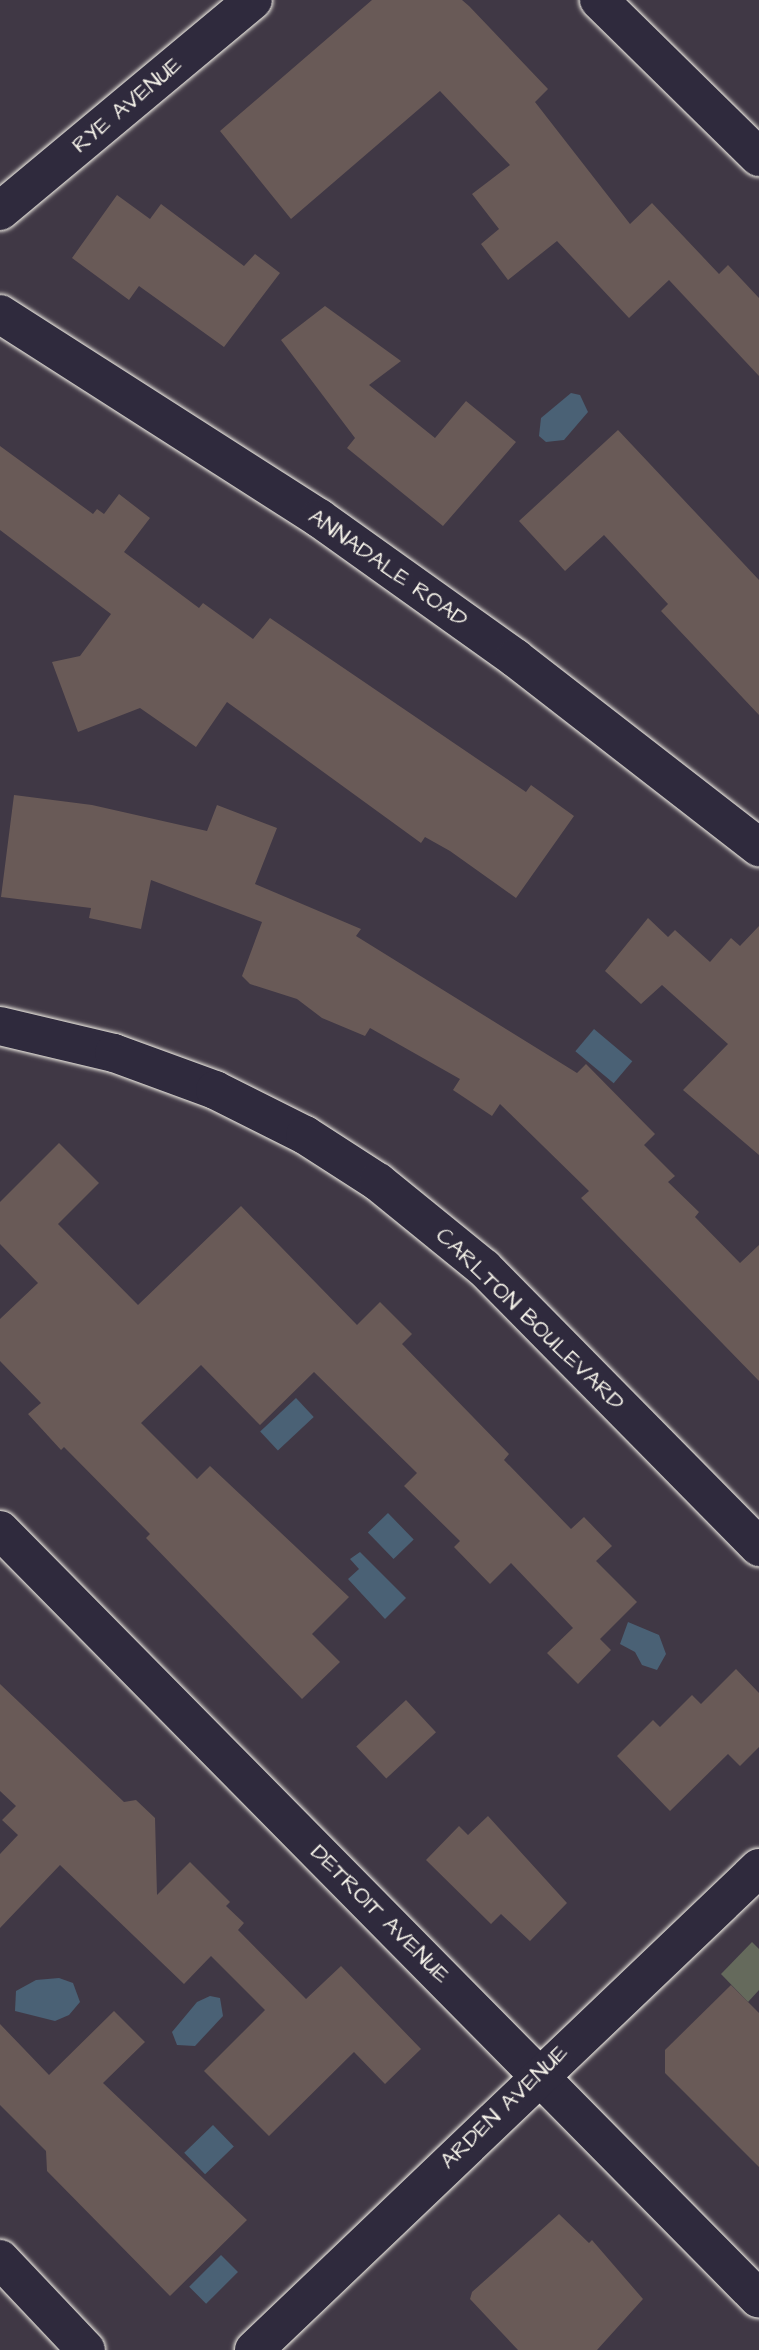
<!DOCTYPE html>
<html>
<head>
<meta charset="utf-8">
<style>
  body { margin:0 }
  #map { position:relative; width:759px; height:2350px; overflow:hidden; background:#403845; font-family:"Architects Daughter",sans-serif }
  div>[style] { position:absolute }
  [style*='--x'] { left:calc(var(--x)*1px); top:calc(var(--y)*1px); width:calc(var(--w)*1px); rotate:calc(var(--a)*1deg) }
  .green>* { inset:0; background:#656a5c }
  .water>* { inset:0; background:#4a6175; transform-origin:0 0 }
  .building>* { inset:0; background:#695a57; transform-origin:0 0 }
  .roads { filter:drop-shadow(0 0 2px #f4f1e8) drop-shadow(0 0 2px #f4f1e8) }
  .street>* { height:38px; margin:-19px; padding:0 19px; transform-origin:19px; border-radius:19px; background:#2f2a3d }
  .secondary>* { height:38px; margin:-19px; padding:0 19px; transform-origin:19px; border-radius:19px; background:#2f2a3d }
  span { translate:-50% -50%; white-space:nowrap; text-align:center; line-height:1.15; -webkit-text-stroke:7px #2f2a3d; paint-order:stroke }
  .street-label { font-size:23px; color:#f4f1e8 }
</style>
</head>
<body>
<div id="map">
  <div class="green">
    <i style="clip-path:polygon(752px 1942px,759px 1949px,759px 1990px,748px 2002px,721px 1974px)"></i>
  </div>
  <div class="water">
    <i style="clip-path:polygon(571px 393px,580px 395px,588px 412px,564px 440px,546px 442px,539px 436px,541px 418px)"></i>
    <i style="left:594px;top:1029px;width:50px;height:29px;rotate:40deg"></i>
    <i style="left:296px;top:1398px;width:26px;height:49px;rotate:47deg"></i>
    <i style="left:388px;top:1513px;width:37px;height:28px;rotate:46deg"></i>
    <i style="clip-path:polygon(360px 1552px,406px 1598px,385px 1619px,348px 1579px,359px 1569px,350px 1559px)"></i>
    <i style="clip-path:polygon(628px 1622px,659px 1635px,666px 1654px,657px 1670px,642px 1665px,635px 1652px,620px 1644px)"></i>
    <i style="clip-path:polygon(59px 1978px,73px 1983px,80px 2002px,69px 2015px,55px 2021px,15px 2011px,16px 1991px,36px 1980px)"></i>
    <i style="clip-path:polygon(210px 1996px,220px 1998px,223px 2016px,195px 2046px,177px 2045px,172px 2032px,197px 2002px)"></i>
    <i style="left:213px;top:2125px;width:30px;height:40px;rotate:46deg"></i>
    <i style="left:221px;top:2255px;width:24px;height:45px;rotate:45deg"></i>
  </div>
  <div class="building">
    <i style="clip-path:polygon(372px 0,462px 0,469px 6px,548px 89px,535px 102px,630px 224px,652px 203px,719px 274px,728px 265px,759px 298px,759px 376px,669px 280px,629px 318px,557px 241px,508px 280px,481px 244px,499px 229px,472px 194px,510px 165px,440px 91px,291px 219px,220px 131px)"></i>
    <i style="clip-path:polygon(117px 195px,150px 219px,161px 204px,244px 266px,255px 254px,280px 273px,224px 347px,139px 286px,129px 300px,72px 258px)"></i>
    <i style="clip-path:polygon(325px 306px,401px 361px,369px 385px,435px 438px,466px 401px,516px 442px,443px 526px,347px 448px,355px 438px,281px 340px)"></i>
    <i style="clip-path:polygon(618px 430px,759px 580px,759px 715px,661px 611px,668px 604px,604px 535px,565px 571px,519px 521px)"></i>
    <i style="clip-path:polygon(0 446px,93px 514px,97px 509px,104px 514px,119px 494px,150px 518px,124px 552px,199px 608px,203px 603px,253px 639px,270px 618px,526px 792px,531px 785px,574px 816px,516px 898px,450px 851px,425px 837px,421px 843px,227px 702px,196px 747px,140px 708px,78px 732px,52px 662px,80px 656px,111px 614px,0 530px)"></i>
    <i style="clip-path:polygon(14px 795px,92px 805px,207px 831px,217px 805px,277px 828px,255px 884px,361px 929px,356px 936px,577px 1073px,586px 1064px,655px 1134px,644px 1145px,675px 1176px,668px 1182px,699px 1212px,695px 1217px,740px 1263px,759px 1245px,759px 1381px,581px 1198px,589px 1191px,500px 1104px,492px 1116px,453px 1090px,460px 1079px,370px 1028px,365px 1036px,322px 1018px,297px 999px,250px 984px,242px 976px,262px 922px,151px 880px,141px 929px,89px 918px,91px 908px,1px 897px)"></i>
    <i style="clip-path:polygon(648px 918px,668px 937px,675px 930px,710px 962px,731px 938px,740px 946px,759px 926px,759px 1155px,683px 1090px,728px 1044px,662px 985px,641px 1004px,605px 971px)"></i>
    <i style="clip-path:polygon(59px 1143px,99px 1183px,58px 1224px,138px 1305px,241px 1206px,357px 1325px,380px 1302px,412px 1334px,402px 1344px,509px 1454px,504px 1460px,571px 1529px,584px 1517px,612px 1546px,596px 1561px,637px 1602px,600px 1639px,611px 1650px,578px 1684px,547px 1653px,573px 1628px,511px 1563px,490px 1584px,454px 1547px,460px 1541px,404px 1486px,417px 1473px,314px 1372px,260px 1425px,201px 1365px,141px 1423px,197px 1479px,210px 1466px,349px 1597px,312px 1634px,340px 1662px,302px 1699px,146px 1538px,150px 1534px,64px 1447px,61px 1450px,28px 1414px,41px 1403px,0 1361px,0 1319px,38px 1283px,0 1244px,0 1202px)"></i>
    <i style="clip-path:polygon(736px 1669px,759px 1693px,759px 1747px,740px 1766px,728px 1754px,670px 1811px,617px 1756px,653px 1720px,660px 1727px,692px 1695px,701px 1704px)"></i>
    <i style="clip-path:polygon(0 1684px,124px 1802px,136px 1800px,155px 1818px,157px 1895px,190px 1862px,230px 1902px,226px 1906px,244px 1923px,238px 1930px,306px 1999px,341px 1966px,421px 2049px,385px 2084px,354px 2052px,269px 2136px,204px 2071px,265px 2010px,211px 1956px,184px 1984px,60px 1865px,0 1928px,0 1854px,18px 1835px,2px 1820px,16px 1806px,0 1791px)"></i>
    <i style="left:406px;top:1700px;width:44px;height:68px;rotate:47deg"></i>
    <i style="clip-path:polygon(488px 1816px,567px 1903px,530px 1941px,501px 1914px,491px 1924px,426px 1860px,459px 1826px,468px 1835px)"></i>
    <i style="clip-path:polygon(731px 1985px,759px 2013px,759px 2167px,665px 2073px,665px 2050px)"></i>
    <i style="clip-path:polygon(114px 2011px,145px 2042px,103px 2083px,247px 2220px,170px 2296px,47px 2171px,46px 2151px,0 2105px,0 2024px,49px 2075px)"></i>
    <i style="clip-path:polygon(559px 2214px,589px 2243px,592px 2240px,643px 2299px,597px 2350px,518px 2350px,470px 2299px,472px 2292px)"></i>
  </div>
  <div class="roads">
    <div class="street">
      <i style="--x:599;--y:0;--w:224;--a:44.5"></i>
      <i style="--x:0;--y:211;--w:329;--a:-39.8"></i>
      <i style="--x:0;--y:1026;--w:117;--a:13.3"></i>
      <i style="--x:114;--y:1053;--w:108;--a:20.1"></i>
      <i style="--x:215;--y:1090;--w:101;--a:26.6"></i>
      <i style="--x:305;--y:1135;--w:87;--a:32.8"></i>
      <i style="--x:378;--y:1182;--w:136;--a:39.1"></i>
      <i style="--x:484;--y:1268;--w:392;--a:45.4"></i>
      <i style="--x:0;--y:1530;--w:1080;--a:45.37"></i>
      <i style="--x:0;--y:2259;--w:125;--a:46.6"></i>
    </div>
    <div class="secondary">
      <i style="--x:0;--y:314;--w:379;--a:32.6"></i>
      <i style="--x:319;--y:518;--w:241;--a:35.5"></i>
      <i style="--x:515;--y:658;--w:309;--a:37.8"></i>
      <i style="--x:254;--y:2350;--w:698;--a:-43.67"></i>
    </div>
  </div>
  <div class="street-label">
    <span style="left:127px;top:105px;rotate:-40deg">RYE AVENUE</span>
    <span style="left:388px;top:568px;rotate:35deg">ANNADALE ROAD</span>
    <span style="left:530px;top:1319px;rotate:44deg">CARLTON BOULEVARD</span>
    <span style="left:380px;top:1914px;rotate:45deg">DETROIT AVENUE</span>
    <span style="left:504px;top:2107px;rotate:-44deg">ARDEN AVENUE</span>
  </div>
</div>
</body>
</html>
